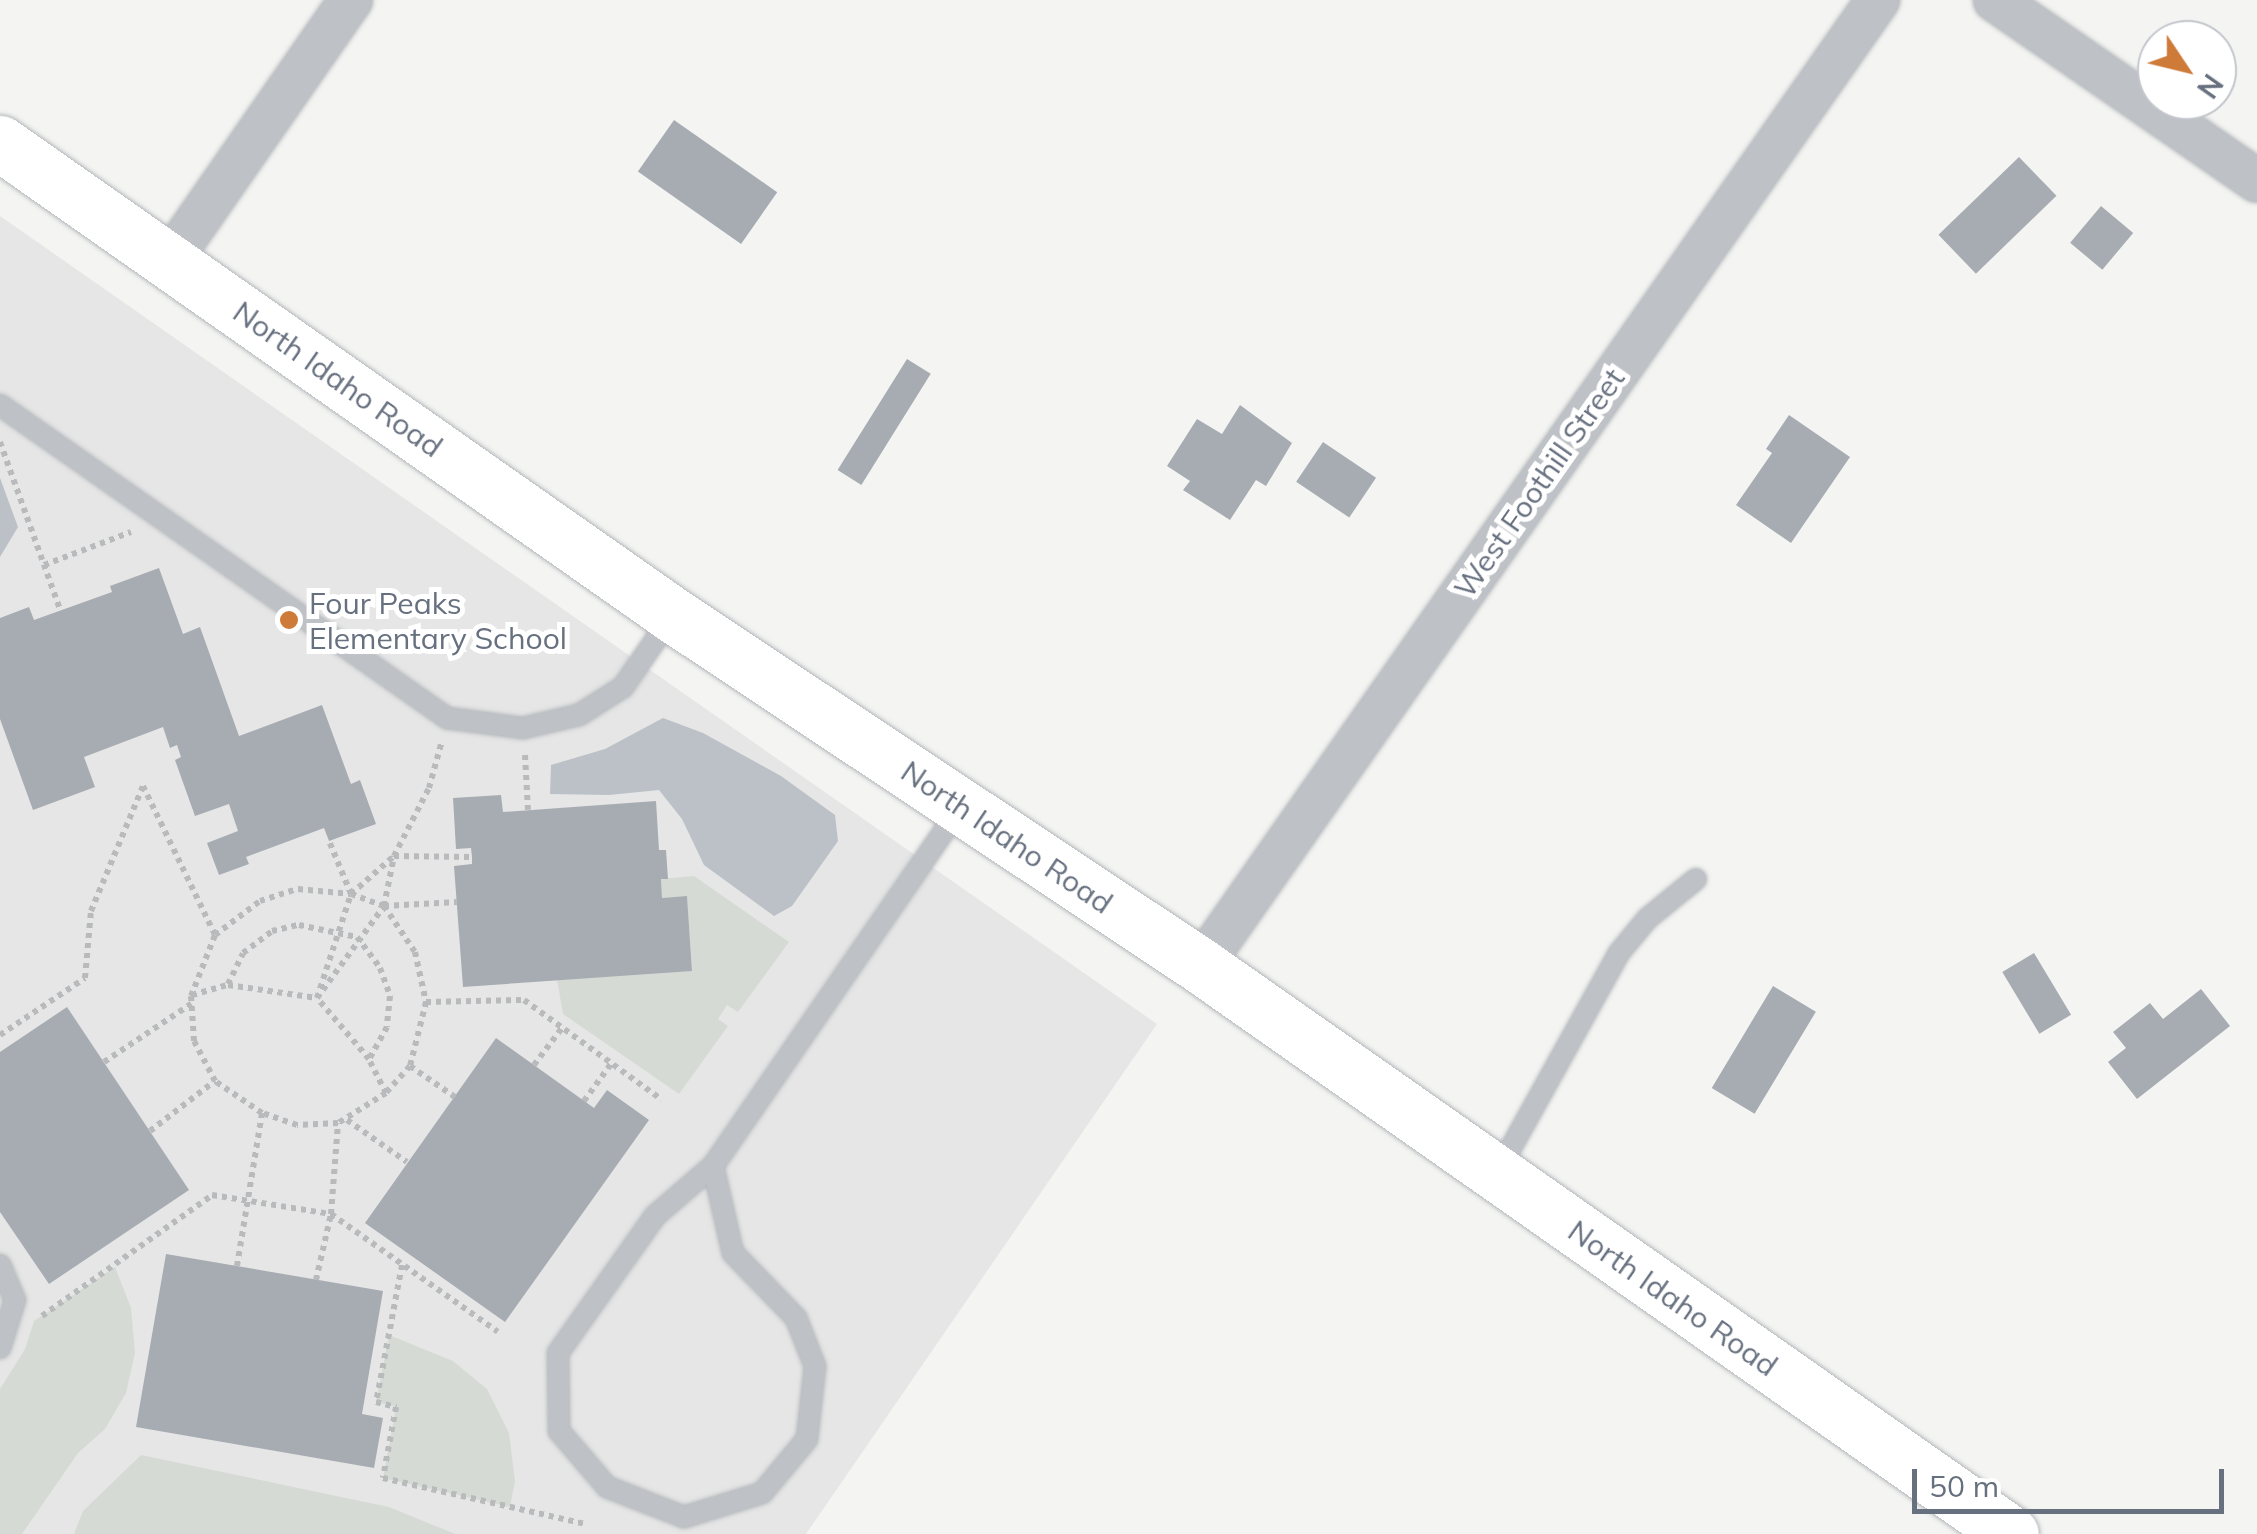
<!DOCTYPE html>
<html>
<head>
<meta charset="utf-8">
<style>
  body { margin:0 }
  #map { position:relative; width:2257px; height:1534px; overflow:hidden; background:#f4f5f2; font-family:Mulish,sans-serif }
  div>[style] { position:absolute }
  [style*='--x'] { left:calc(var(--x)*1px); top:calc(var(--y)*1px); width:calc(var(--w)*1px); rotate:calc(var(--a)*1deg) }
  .built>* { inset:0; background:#e5e6e5 }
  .green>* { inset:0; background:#d5dbd4 }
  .water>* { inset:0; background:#bbc1c7 }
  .building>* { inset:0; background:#a7acb3; transform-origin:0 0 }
  .path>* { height:6px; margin-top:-3px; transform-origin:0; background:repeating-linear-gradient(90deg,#b8babc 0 5px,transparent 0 10px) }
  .roads { filter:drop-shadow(0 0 2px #b3b6bb) drop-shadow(0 0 2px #b3b6bb) }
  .lane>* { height:20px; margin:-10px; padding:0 10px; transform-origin:10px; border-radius:10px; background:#bec1c5 }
  .street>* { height:42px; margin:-21px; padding:0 21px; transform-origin:21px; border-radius:21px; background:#bec1c5 }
  .secondary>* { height:55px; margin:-27.5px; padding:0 27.5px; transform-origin:27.5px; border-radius:27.5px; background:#fff }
  .dots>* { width:28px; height:28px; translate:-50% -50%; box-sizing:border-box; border:5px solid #fff; border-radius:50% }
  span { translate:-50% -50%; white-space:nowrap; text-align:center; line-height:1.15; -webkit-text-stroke:10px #fff; paint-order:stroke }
  .street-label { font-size:30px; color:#67707f }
  .poi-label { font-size:30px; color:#67707f }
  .left { translate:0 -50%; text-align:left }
  .north { position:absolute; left:2137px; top:20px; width:100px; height:100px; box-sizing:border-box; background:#fff; border:2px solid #c2c6cc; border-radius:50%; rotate:125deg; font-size:28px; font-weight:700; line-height:40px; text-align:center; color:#67707f }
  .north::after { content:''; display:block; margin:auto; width:35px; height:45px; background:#ce7a39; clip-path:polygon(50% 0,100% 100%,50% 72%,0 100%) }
  .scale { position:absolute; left:1912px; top:1469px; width:312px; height:45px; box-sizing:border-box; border:5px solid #67707f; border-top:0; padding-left:12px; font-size:30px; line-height:35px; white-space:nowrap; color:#67707f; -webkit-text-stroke:8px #fff; paint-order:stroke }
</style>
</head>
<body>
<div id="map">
  <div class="built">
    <i style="clip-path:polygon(0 216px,1157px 1024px,806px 1534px,0 1534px)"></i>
  </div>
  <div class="green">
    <i style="clip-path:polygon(694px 876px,789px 942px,738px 1012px,727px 1005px,718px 1019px,728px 1026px,679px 1094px,563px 1014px,557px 980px,692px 970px,687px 897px,662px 898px,661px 879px)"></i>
    <i style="clip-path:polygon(115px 1267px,131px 1308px,135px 1353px,126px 1393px,105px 1429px,78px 1453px,22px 1534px,0 1534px,0 1389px,25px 1349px,34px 1321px)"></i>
    <i style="clip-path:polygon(389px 1335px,453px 1361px,487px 1389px,509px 1433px,515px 1481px,510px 1507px,383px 1478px,396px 1407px,376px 1402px)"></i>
    <i style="clip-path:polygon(141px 1455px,389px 1507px,455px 1534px,74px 1534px,83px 1511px)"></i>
  </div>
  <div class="water">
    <i style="clip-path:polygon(0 478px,18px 527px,0 557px)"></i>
    <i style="clip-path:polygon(663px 718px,703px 733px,781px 776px,835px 815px,838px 841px,792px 906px,774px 916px,704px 865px,682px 819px,659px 790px,609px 795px,550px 794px,551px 765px,605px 749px)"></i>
  </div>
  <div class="building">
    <i style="left:674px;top:120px;width:126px;height:63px;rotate:35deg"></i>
    <i style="left:2019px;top:157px;width:54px;height:112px;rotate:46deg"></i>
    <i style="left:2101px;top:206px;width:42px;height:48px;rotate:40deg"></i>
    <i style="left:907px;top:359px;width:28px;height:131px;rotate:32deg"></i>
    <i style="clip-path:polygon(1240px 405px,1292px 443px,1266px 486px,1256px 480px,1230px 520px,1183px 490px,1190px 481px,1167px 466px,1197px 419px,1222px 434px)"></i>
    <i style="clip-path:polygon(1789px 415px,1850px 457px,1791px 543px,1736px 505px,1772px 453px,1766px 449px)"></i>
    <i style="left:1323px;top:442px;width:64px;height:48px;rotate:34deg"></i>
    <i style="clip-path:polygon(159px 568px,183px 634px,200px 627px,239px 736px,322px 705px,351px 784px,360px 780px,376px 824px,329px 841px,324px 828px,246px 857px,249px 864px,219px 875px,207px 843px,238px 831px,229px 804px,195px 816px,175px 760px,181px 757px,177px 745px,170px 748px,163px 727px,84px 757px,95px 787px,33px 810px,0 719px,0 618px,29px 607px,34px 620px,112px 592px,110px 586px)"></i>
    <i style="clip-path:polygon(501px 795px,503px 812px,656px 801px,659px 850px,666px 850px,668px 879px,661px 879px,662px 898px,687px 896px,692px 971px,463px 987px,454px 866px,472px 864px,472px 857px,471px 848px,456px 849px,453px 798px)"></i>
    <i style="left:2034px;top:953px;width:72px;height:37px;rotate:59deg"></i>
    <i style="left:1773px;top:986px;width:50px;height:119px;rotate:31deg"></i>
    <i style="clip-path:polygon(2201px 989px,2230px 1026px,2137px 1099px,2108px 1062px,2126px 1048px,2113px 1032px,2150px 1003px,2163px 1019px)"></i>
    <i style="clip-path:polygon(67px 1007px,189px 1190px,49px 1284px,0 1212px,0 1052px)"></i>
    <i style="clip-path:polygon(496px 1038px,594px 1108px,607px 1090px,649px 1120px,505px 1322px,365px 1223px)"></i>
    <i style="clip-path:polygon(166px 1254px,383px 1291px,362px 1414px,383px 1418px,374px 1468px,136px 1427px)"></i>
  </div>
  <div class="path">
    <i style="--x:0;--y:442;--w:178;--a:70.3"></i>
    <i style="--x:44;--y:565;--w:93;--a:-20.8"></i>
    <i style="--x:525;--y:755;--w:55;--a:86.9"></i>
    <i style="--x:298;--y:889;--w:53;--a:5.4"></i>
    <i style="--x:351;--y:894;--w:35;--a:20"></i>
    <i style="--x:384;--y:906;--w:55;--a:56"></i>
    <i style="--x:415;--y:952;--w:51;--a:77.6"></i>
    <i style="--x:426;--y:1002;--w:66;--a:104"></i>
    <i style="--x:410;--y:1066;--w:36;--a:132"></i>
    <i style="--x:386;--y:1093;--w:57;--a:148"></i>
    <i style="--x:338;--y:1123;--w:41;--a:177.2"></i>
    <i style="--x:297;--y:1125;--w:37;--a:-161"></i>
    <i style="--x:262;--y:1113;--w:57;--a:-145.8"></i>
    <i style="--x:215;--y:1081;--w:45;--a:-117.7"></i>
    <i style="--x:194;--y:1041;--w:45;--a:-93.8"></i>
    <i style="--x:191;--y:996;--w:66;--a:-68.5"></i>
    <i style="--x:215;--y:935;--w:56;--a:-37.1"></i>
    <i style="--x:260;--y:901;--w:40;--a:-18"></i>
    <i style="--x:351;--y:894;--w:57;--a:-41.5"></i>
    <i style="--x:394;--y:856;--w:76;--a:-62.8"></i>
    <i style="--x:429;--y:788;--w:46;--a:-74.7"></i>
    <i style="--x:384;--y:906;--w:51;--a:-78.7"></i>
    <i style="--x:394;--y:856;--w:78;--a:0.7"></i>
    <i style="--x:228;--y:984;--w:34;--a:-64"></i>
    <i style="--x:243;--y:953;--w:36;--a:-37"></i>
    <i style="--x:272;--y:931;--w:28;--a:-13"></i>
    <i style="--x:299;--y:925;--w:59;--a:11.7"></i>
    <i style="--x:357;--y:937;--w:39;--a:53"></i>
    <i style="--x:380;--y:968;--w:30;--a:70"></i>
    <i style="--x:390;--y:996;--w:31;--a:96"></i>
    <i style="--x:387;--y:1027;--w:37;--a:119"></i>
    <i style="--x:192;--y:995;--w:37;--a:-16"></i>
    <i style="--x:228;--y:985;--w:90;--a:8.3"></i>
    <i style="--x:317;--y:998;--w:109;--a:-71.9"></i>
    <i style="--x:351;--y:894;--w:57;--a:-112.5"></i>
    <i style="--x:426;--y:1002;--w:98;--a:-1.2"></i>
    <i style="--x:524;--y:1000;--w:170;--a:35.9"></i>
    <i style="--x:0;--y:1035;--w:102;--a:-33.8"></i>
    <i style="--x:85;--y:978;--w:67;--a:-84.9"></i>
    <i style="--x:91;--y:911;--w:135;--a:-67.4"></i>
    <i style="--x:143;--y:786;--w:165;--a:64.2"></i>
    <i style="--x:104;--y:1062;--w:105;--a:-33.7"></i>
    <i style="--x:534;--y:1065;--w:46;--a:-52.9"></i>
    <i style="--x:410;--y:1066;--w:55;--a:34.6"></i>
    <i style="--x:386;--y:1093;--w:38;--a:-117"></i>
    <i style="--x:369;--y:1059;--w:80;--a:-130.4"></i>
    <i style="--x:317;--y:998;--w:114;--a:-53.9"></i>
    <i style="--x:384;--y:906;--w:73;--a:-3.1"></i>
    <i style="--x:584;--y:1101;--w:46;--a:-53.9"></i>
    <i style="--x:347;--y:1120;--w:73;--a:35"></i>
    <i style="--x:150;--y:1131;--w:82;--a:-37.6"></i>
    <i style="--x:402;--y:1265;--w:139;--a:100.7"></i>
    <i style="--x:376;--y:1402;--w:21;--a:14"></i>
    <i style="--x:396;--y:1407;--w:72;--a:100.4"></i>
    <i style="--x:383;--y:1478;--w:208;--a:12.8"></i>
    <i style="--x:237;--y:1266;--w:155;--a:-80.7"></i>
    <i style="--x:316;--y:1280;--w:68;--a:-77.2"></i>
    <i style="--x:331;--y:1214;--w:91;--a:-85.6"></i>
    <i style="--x:42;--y:1316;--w:209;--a:-35.4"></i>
    <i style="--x:212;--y:1195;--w:121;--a:9.1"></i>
    <i style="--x:331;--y:1214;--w:204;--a:35.2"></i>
  </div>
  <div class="roads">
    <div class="lane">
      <i style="--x:0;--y:405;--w:546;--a:35"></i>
      <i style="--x:447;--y:718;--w:77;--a:7.5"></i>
      <i style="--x:523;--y:728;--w:57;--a:-13.1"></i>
      <i style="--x:579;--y:715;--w:52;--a:-32.5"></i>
      <i style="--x:623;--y:687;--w:86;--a:-55.4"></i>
      <i style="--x:713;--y:1166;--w:89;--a:77.1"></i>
      <i style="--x:733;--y:1253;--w:91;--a:45.9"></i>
      <i style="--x:796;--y:1318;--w:52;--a:68.4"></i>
      <i style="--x:815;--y:1366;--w:73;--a:96.3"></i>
      <i style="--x:807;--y:1439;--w:70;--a:129.8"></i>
      <i style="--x:762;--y:1493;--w:82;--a:162.9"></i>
      <i style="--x:684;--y:1517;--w:83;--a:-158.7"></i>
      <i style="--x:607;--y:1487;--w:74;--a:-130.6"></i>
      <i style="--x:559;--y:1431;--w:78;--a:-90.7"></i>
      <i style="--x:558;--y:1353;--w:168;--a:-54.7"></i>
      <i style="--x:655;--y:1216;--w:77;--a:-40.8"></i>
      <i style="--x:713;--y:1166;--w:433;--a:-55.4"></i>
      <i style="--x:1497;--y:1173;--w:252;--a:-61"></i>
      <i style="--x:1619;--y:953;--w:44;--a:-50.5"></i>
      <i style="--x:1647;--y:919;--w:63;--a:-39.2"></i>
      <i style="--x:0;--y:1265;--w:38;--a:67"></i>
      <i style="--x:15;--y:1300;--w:50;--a:107.4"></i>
    </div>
    <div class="street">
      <i style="--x:1995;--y:0;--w:318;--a:34.6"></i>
      <i style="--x:170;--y:260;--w:317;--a:-55.2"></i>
      <i style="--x:1201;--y:966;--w:1180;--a:-54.98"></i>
    </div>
    <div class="secondary">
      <i style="--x:0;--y:143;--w:822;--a:35.04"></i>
      <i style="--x:673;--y:615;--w:634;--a:33.61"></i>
      <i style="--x:1201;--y:966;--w:989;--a:35.04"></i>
    </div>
  </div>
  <div class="dots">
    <i style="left:289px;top:620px;background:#ce7a39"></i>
  </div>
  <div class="street-label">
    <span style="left:338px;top:379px;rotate:35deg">North Idaho Road</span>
    <span style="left:1539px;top:483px;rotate:-55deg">West Foothill Street</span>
    <span style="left:1007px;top:837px;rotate:34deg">North Idaho Road</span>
    <span style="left:1673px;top:1298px;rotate:35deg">North Idaho Road</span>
  </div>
  <div class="poi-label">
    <span class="left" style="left:309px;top:620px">Four Peaks<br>Elementary School</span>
  </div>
  <div class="north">N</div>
  <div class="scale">50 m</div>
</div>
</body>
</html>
